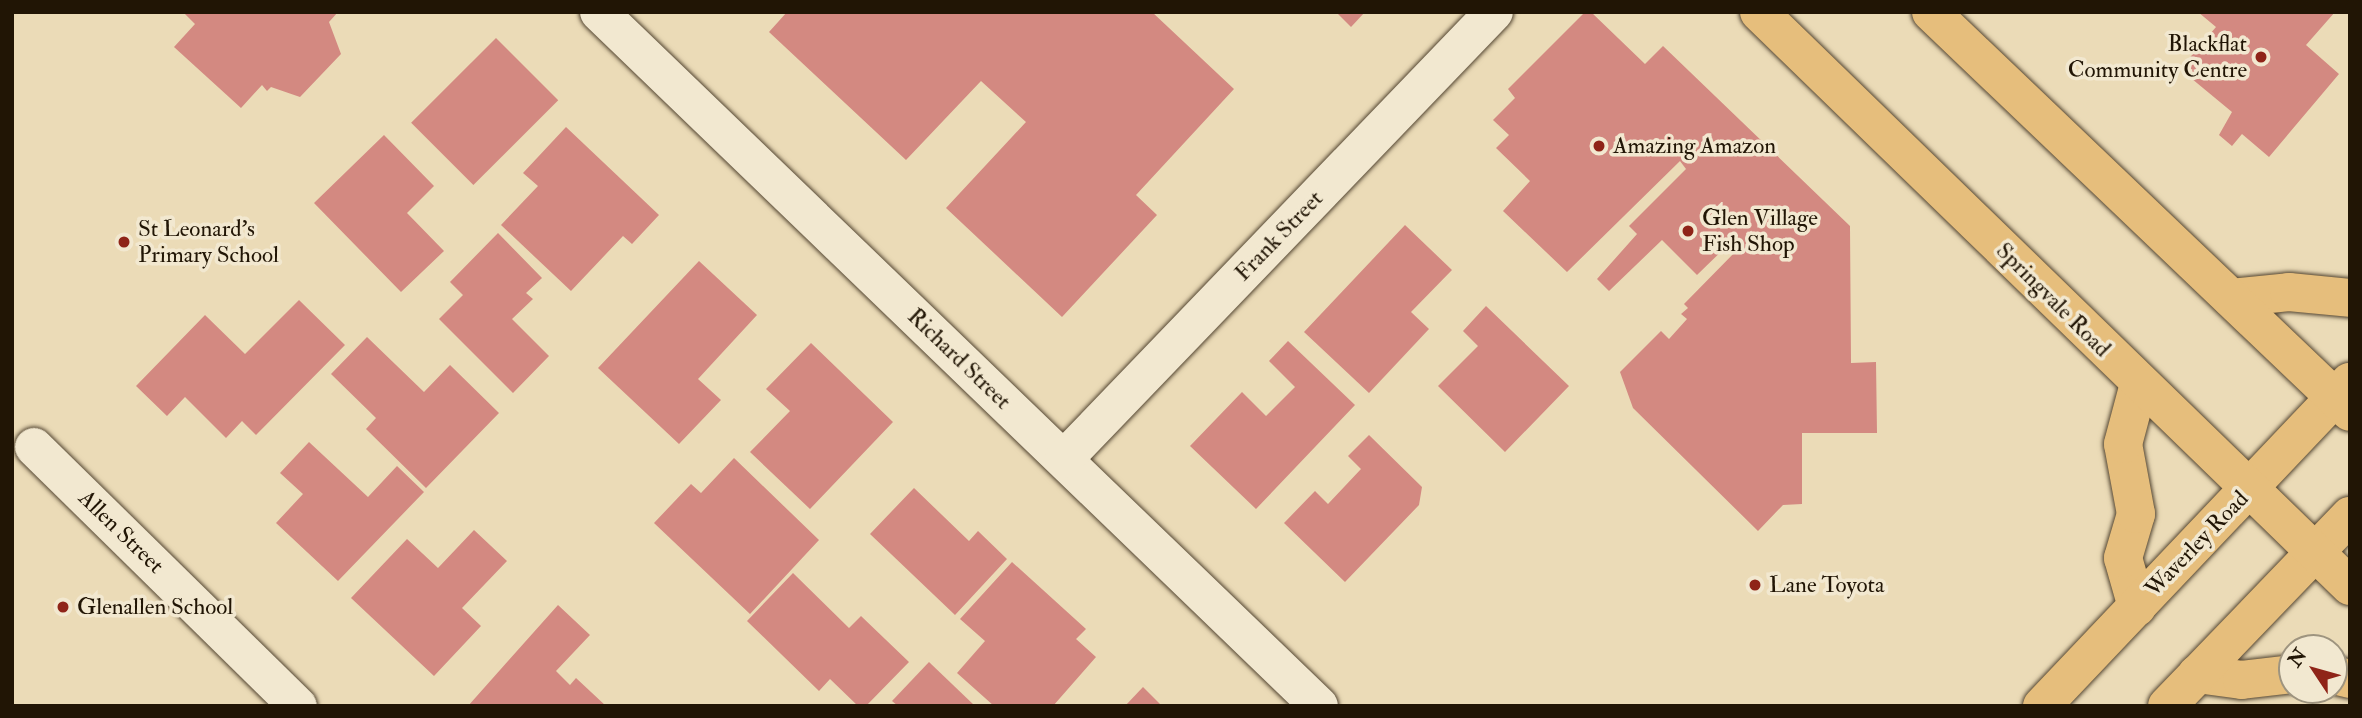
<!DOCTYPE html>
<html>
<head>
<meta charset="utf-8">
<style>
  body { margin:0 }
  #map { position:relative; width:2362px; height:718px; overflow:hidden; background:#ebdbb7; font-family:"IM FELL Double Pica",serif }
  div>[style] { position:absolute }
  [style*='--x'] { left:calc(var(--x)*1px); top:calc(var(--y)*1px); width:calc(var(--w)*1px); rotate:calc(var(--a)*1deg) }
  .building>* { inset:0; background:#d38981; transform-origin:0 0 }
  .roads { filter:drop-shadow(0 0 2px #544632) drop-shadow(0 0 2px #544632) }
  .minor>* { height:38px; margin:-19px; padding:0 19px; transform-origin:19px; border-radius:19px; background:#f2e8d0 }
  .major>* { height:38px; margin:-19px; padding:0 19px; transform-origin:19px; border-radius:19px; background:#e6be7c }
  .highway>* { height:38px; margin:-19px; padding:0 19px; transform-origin:19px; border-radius:19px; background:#e6be7c }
  .dots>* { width:19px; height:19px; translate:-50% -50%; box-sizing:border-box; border:4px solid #f2e8d0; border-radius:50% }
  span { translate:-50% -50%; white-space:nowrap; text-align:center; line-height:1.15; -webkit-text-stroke:7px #f2e8d0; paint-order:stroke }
  .poi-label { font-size:23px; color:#211505 }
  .right { translate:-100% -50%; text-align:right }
  .left { translate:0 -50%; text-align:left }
  .street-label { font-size:23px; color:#211505 }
  .frame { position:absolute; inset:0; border:14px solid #211505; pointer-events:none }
  .north { position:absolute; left:2278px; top:634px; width:70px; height:70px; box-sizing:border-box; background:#f2e8d0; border:2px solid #9e947f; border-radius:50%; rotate:306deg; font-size:19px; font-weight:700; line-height:28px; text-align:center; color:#211505 }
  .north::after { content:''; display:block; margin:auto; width:24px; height:32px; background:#8f2418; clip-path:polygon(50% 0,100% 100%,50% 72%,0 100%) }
</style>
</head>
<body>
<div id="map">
  <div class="building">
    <i style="clip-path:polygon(183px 12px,338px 12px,329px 22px,341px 54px,300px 97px,271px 87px,267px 91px,262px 85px,241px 108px,174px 47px,195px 24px)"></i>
    <i style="clip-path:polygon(787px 12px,1152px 12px,1234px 89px,1136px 195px,1157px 215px,1062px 317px,946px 208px,1026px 122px,981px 81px,906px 160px,769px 32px)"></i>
    <i style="clip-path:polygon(1336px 12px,1365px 12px,1351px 27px)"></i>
    <i style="clip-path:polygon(1585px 12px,1591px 12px,1645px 64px,1663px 46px,1850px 226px,1851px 363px,1876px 362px,1877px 433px,1802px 433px,1802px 504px,1783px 505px,1758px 531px,1633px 408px,1620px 372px,1661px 331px,1669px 339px,1687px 319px,1681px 314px,1688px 308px,1684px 304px,1740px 247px,1733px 240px,1697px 275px,1662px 240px,1609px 291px,1597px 279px,1637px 234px,1629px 226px,1686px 169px,1680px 161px,1567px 272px,1503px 211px,1530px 181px,1496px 148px,1509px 135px,1493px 120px,1515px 98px,1508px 89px)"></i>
    <i style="clip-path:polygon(2198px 12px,2335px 12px,2306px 45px,2339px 74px,2269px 157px,2242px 134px,2232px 146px,2219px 135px,2232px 112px,2180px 69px,2216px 27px)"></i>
    <i style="left:496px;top:38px;width:88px;height:120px;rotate:45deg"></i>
    <i style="clip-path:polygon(566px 127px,659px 215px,632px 244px,623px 236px,571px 291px,501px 225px,538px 186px,523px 173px)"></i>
    <i style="clip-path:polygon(384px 135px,434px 186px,407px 213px,444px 251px,401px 292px,314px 203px)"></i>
    <i style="clip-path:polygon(1405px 225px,1452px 270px,1411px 312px,1429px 329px,1369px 393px,1304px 332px)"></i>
    <i style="clip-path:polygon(498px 233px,542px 278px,526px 293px,533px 299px,512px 319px,549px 356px,513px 393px,439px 319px,463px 295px,450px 282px)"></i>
    <i style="clip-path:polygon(699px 261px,757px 315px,698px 379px,721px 400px,679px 444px,598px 368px)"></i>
    <i style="clip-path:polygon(299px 300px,345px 345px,256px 435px,242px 421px,226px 438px,185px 397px,167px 416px,136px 386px,205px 315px,245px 354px)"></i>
    <i style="clip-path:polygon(1486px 306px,1569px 386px,1505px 452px,1438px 386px,1478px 346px,1463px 331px)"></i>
    <i style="clip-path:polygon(367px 337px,424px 392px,450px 365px,499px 413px,426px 488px,366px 429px,376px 418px,331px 374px)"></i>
    <i style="clip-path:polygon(1288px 341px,1355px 405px,1256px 509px,1190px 446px,1242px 392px,1266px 416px,1295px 387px,1269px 361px)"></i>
    <i style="clip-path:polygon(811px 343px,893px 422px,810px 509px,750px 452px,790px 411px,766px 389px)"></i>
    <i style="clip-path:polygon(1369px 435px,1422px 487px,1419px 505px,1345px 582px,1284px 523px,1315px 491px,1328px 504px,1361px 469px,1348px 456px)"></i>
    <i style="clip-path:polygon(309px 442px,368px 497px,397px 466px,424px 492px,338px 581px,276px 523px,303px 494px,280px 473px)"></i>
    <i style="clip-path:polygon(734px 458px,819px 540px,750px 614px,654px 523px,691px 484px,701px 493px)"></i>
    <i style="clip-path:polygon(914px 488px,969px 541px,978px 531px,1007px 559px,955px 615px,870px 534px)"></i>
    <i style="clip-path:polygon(474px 530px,507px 561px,462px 608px,481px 626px,434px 676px,351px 598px,407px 539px,438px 568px)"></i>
    <i style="clip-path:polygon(1012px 562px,1086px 629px,1076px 639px,1096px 657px,1053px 706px,994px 706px,957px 673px,985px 641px,960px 619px)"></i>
    <i style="clip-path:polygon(793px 573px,849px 628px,861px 616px,909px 662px,866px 706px,858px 706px,830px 679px,819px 691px,747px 621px)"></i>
    <i style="clip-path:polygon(558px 605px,590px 635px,556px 671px,570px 685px,576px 678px,606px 706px,468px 706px)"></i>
    <i style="clip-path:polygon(929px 662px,975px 706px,898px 706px,892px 701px)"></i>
    <i style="clip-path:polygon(1143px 687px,1162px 706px,1125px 706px)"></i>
  </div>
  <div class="roads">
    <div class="minor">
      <i style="--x:599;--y:12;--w:1000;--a:43.95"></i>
      <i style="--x:34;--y:447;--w:370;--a:44.5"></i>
      <i style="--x:1064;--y:459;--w:620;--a:-46.11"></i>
    </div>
    <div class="major">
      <i style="--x:2231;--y:298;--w:58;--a:-5.9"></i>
      <i style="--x:2289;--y:292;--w:61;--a:5.6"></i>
      <i style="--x:2137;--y:607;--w:51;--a:-105.9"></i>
      <i style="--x:2123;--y:558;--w:46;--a:-73.5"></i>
      <i style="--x:2136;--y:514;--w:71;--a:-100.5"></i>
      <i style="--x:2123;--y:444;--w:62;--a:-75.1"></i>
      <i style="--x:2197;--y:674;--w:45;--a:7.6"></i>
      <i style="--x:2242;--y:680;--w:50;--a:-6.8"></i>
      <i style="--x:2334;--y:675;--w:16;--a:14"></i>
      <i style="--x:2042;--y:706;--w:447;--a:-46.5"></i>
      <i style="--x:2167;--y:706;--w:264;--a:-46.1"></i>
    </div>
    <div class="highway">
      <i style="--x:1759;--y:12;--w:824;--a:44.16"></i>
      <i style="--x:1931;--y:12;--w:579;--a:43.67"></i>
    </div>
  </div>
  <div class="dots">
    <i style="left:2261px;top:57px;background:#8f2418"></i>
    <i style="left:1599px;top:146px;background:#8f2418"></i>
    <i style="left:1688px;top:231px;background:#8f2418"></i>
    <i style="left:124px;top:242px;background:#8f2418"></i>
    <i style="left:1755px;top:585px;background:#8f2418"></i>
    <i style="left:63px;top:607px;background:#8f2418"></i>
  </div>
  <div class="poi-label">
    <span class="right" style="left:2247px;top:57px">Blackflat<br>Community Centre</span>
    <span class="left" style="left:1613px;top:146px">Amazing Amazon</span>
    <span class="left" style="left:1702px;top:231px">Glen Village<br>Fish Shop</span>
    <span class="left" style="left:138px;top:242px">St Leonard's<br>Primary School</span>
    <span class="left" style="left:1769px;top:585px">Lane Toyota</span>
    <span class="left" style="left:77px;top:607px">Glenallen School</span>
  </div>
  <div class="street-label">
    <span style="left:1279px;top:236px;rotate:-46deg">Frank Street</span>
    <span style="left:2053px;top:300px;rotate:45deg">Springvale Road</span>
    <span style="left:959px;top:359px;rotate:44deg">Richard Street</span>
    <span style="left:121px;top:532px;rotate:44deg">Allen Street</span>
    <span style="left:2197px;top:544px;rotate:-46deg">Waverley Road</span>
  </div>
  <div class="frame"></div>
  <div class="north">N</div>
</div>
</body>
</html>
